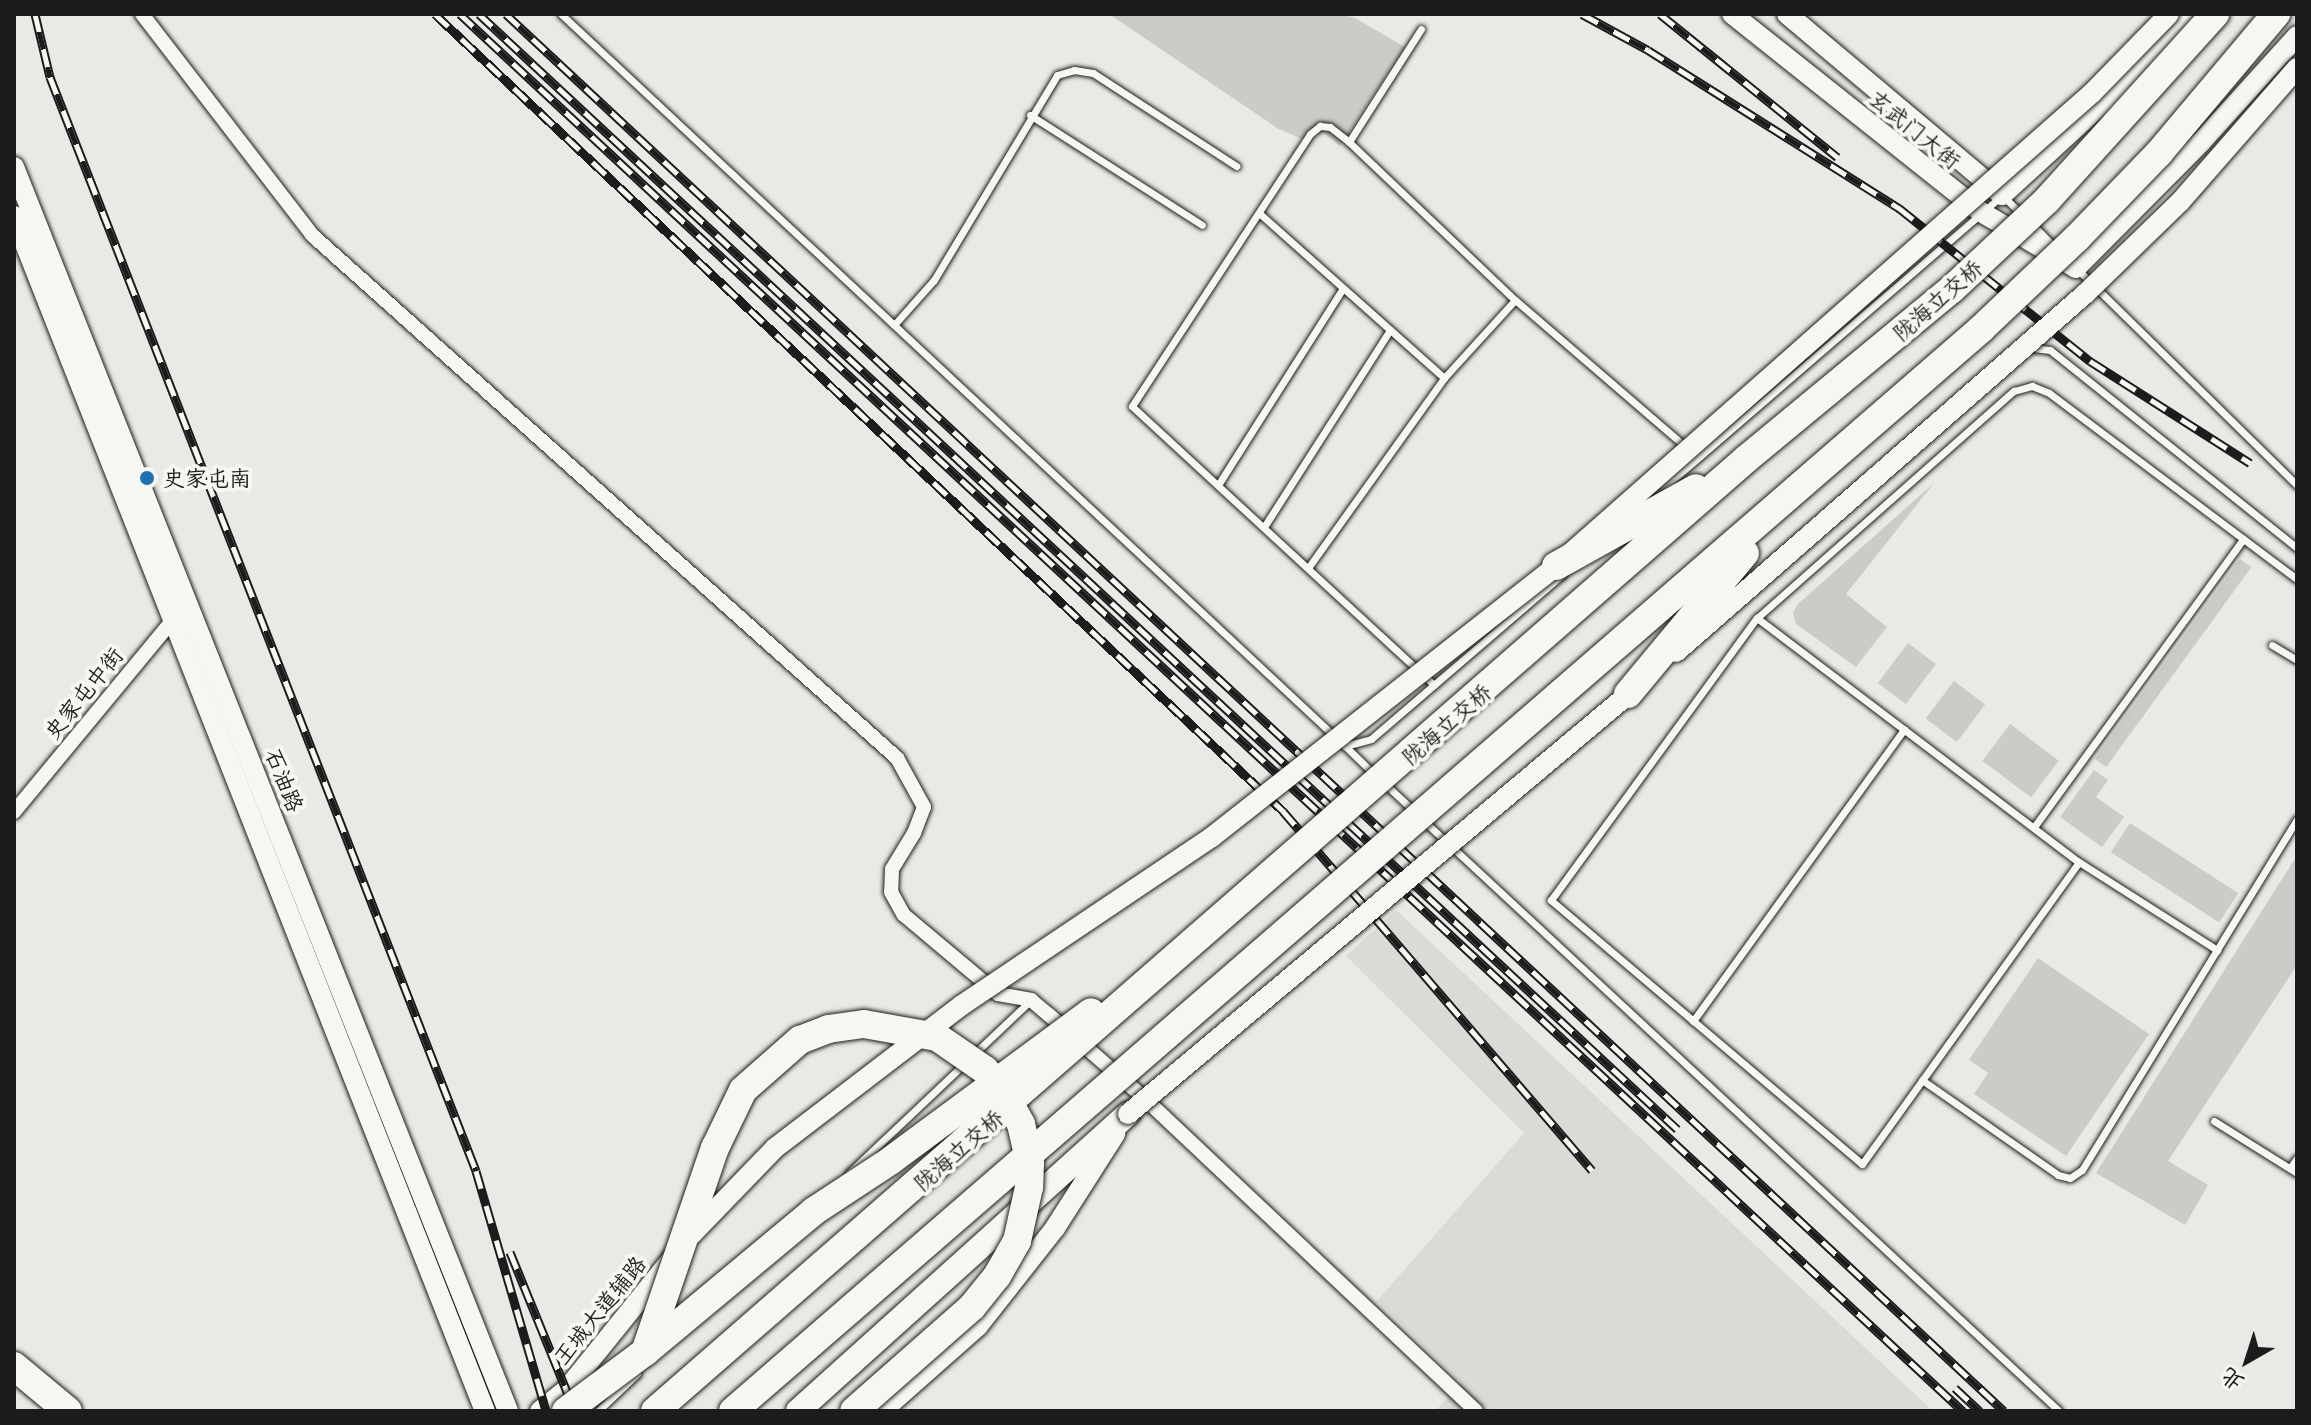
<!DOCTYPE html>
<html>
<head>
<meta charset="utf-8">
<style>
  body { margin:0 }
  #map { position:relative; width:2311px; height:1425px; overflow:hidden; background:#e9e9e5; font-family:Mali,"LXGW WenKai TC",sans-serif }
  div>[style] { position:absolute }
  [style*='--x'] { left:calc(var(--x)*1px); top:calc(var(--y)*1px); width:calc(var(--w)*1px); rotate:calc(var(--a)*1deg) }
  .built>* { inset:0; background:#dadad6 }
  .green>* { inset:0; background:#cbcbc7; transform-origin:0 0 }
  .roads { filter:drop-shadow(0 0 2px #1c1c1c) drop-shadow(0 0 2px #1c1c1c) }
  .lane>* { height:7px; margin:-3.5px; padding:0 3.5px; transform-origin:3.5px; border-radius:3.5px; background:#f6f6f2 }
  .street>* { height:14px; margin:-7px; padding:0 7px; transform-origin:7px; border-radius:7px; background:#f6f6f2 }
  .secondary>* { height:20px; margin:-10px; padding:0 10px; transform-origin:10px; border-radius:10px; background:#f6f6f2 }
  .primary>* { height:24px; margin:-12px; padding:0 12px; transform-origin:12px; border-radius:12px; background:#f6f6f2 }
  .highway>* { height:28px; margin:-14px; padding:0 14px; transform-origin:14px; border-radius:14px; background:#f6f6f2 }
  .rail>* { height:9px; margin-top:-4.5px; transform-origin:0; background:repeating-linear-gradient(90deg,#f6f6f2 0 18px,#1c1c1c 0 36px); box-sizing:border-box; border-block:2px solid #1c1c1c }
  .bridges { filter:drop-shadow(0 0 2px #1c1c1c) drop-shadow(0 0 2px #1c1c1c) }
  .secondary-bridge>* { height:20px; margin:-10px; padding:0 10px; transform-origin:10px; border-radius:10px; background:#f6f6f2 }
  .highway-bridge>* { height:28px; margin:-14px; padding:0 14px; transform-origin:14px; border-radius:14px; background:#f6f6f2 }
  .dots>* { width:22px; height:22px; translate:-50% -50%; box-sizing:border-box; border:4px solid #f6f6f2; border-radius:50% }
  span { translate:-50% -50%; white-space:nowrap; text-align:center; line-height:1.15; -webkit-text-stroke:8px #f6f6f2; paint-order:stroke }
  .street-label { font-size:22px; color:#1c1c1c }
  .poi-label { font-size:22px; color:#1c1c1c }
  .left { translate:0 -50%; text-align:left }
  .frame { position:absolute; inset:0; border:16px solid #1c1c1c; pointer-events:none }
  .north { position:absolute; left:2207px; top:1321px; width:80px; height:80px; -webkit-text-stroke:6px #f6f6f2; paint-order:stroke; rotate:219deg; font-size:22px; font-weight:700; line-height:32px; text-align:center; color:#1c1c1c }
  .north::after { content:''; display:block; margin:auto; width:28px; height:36px; background:#1c1c1c; clip-path:polygon(50% 0,100% 100%,50% 72%,0 100%) }
</style>
</head>
<body>
<div id="map">
  <div class="built">
    <i style="clip-path:polygon(1396px 910px,1933px 1411px,1435px 1411px,1462px 1383px,1377px 1301px,1524px 1133px,1346px 956px)"></i>
  </div>
  <div class="green">
    <i style="clip-path:polygon(1109px 14px,1341px 14px,1355px 18px,1405px 47px,1340px 146px,1321px 131px,1304px 140px,1277px 128px)"></i>
    <i style="clip-path:polygon(1934px 483px,1846px 594px,1887px 627px,1856px 667px,1796px 624px,1793px 613px,1798px 604px)"></i>
    <i style="left:2240px;top:559px;width:14px;height:247px;rotate:36deg"></i>
    <i style="left:1908px;top:643px;width:35px;height:50px;rotate:37deg"></i>
    <i style="left:1954px;top:681px;width:39px;height:47px;rotate:37deg"></i>
    <i style="left:2010px;top:724px;width:61px;height:46px;rotate:37deg"></i>
    <i style="clip-path:polygon(2094px 770px,2108px 780px,2096px 797px,2124px 817px,2102px 847px,2060px 817px)"></i>
    <i style="left:2130px;top:823px;width:129px;height:35px;rotate:33deg"></i>
    <i style="clip-path:polygon(2294px 860px,2297px 862px,2297px 965px,2168px 1161px,2208px 1185px,2185px 1225px,2096px 1173px)"></i>
    <i style="clip-path:polygon(2038px 958px,2149px 1034px,2066px 1156px,1974px 1094px,1988px 1073px,1969px 1060px)"></i>
  </div>
  <div class="roads">
    <div class="lane">
      <i style="--x:561;--y:14;--w:1073;--a:43.04"></i>
      <i style="--x:1345;--y:746;--w:27;--a:-15"></i>
      <i style="--x:1371;--y:739;--w:253;--a:-40.7"></i>
      <i style="--x:1030;--y:115;--w:204;--a:32.6"></i>
      <i style="--x:1349;--y:142;--w:134;--a:-57.5"></i>
      <i style="--x:1259;--y:213;--w:248;--a:41.7"></i>
      <i style="--x:2031;--y:223;--w:32;--a:46"></i>
      <i style="--x:2076;--y:268;--w:310;--a:44.5"></i>
      <i style="--x:894;--y:325;--w:60;--a:-48.4"></i>
      <i style="--x:934;--y:280;--w:239;--a:-59"></i>
      <i style="--x:1057;--y:75;--w:18;--a:-16"></i>
      <i style="--x:1074;--y:70;--w:19;--a:9"></i>
      <i style="--x:1093;--y:73;--w:171;--a:33"></i>
      <i style="--x:2033;--y:348;--w:17;--a:7"></i>
      <i style="--x:2050;--y:350;--w:317;--a:38.7"></i>
      <i style="--x:1218;--y:485;--w:233;--a:-57.6"></i>
      <i style="--x:1648;--y:501;--w:468;--a:-40.8"></i>
      <i style="--x:2002;--y:195;--w:28;--a:45"></i>
      <i style="--x:1264;--y:527;--w:234;--a:-57.4"></i>
      <i style="--x:1308;--y:568;--w:234;--a:-54.4"></i>
      <i style="--x:1444;--y:378;--w:105;--a:-47.7"></i>
      <i style="--x:1757;--y:618;--w:404;--a:37.2"></i>
      <i style="--x:2079;--y:862;--w:164;--a:32.5"></i>
      <i style="--x:2272;--y:645;--w:29;--a:31"></i>
      <i style="--x:1434;--y:685;--w:411;--a:-137.3"></i>
      <i style="--x:1132;--y:406;--w:325;--a:-56.8"></i>
      <i style="--x:1310;--y:134;--w:13;--a:-39"></i>
      <i style="--x:1320;--y:126;--w:10;--a:6"></i>
      <i style="--x:1330;--y:127;--w:24;--a:38"></i>
      <i style="--x:1349;--y:142;--w:229;--a:43.6"></i>
      <i style="--x:1515;--y:300;--w:227;--a:40.7"></i>
      <i style="--x:1345;--y:746;--w:42;--a:44"></i>
      <i style="--x:1384;--y:783;--w:44;--a:43.2"></i>
      <i style="--x:1425;--y:822;--w:865;--a:42.89"></i>
      <i style="--x:2034;--y:827;--w:356;--a:-54"></i>
      <i style="--x:2079;--y:862;--w:372;--a:125.7"></i>
      <i style="--x:1862;--y:1164;--w:408;--a:-139.7"></i>
      <i style="--x:1551;--y:900;--w:349;--a:-53.9"></i>
      <i style="--x:1757;--y:618;--w:343;--a:-41.5"></i>
      <i style="--x:2014;--y:391;--w:19;--a:-16"></i>
      <i style="--x:2032;--y:386;--w:18;--a:22"></i>
      <i style="--x:2049;--y:393;--w:310;--a:36.9"></i>
      <i style="--x:1693;--y:1021;--w:360;--a:-54.1"></i>
      <i style="--x:974;--y:1054;--w:79;--a:-43.5"></i>
      <i style="--x:1922;--y:1080;--w:166;--a:34.9"></i>
      <i style="--x:2058;--y:1175;--w:12;--a:14"></i>
      <i style="--x:2070;--y:1178;--w:14;--a:-34"></i>
      <i style="--x:2082;--y:1170;--w:412;--a:-58.5"></i>
      <i style="--x:2214;--y:1121;--w:98;--a:32.1"></i>
      <i style="--x:2290;--y:1168;--w:12;--a:-55"></i>
      <i style="--x:849;--y:1173;--w:160;--a:-43.5"></i>
      <i style="--x:598;--y:1411;--w:54;--a:-43.5"></i>
    </div>
    <div class="street">
      <i style="--x:142;--y:14;--w:279;--a:52.4"></i>
      <i style="--x:312;--y:235;--w:785;--a:41.8"></i>
      <i style="--x:897;--y:758;--w:56;--a:61.1"></i>
      <i style="--x:924;--y:807;--w:28;--a:111"></i>
      <i style="--x:914;--y:833;--w:42;--a:121.4"></i>
      <i style="--x:892;--y:869;--w:23;--a:92"></i>
      <i style="--x:891;--y:892;--w:26;--a:61"></i>
      <i style="--x:904;--y:915;--w:123;--a:40"></i>
      <i style="--x:998;--y:994;--w:34;--a:10"></i>
      <i style="--x:1031;--y:1000;--w:23;--a:40"></i>
      <i style="--x:1049;--y:1015;--w:126;--a:41.1"></i>
      <i style="--x:1144;--y:1098;--w:456;--a:43.3"></i>
      <i style="--x:14;--y:812;--w:256;--a:-50.4"></i>
    </div>
    <div class="secondary">
      <i style="--x:1732;--y:14;--w:318;--a:38.5"></i>
      <i style="--x:1981;--y:212;--w:110;--a:30.5"></i>
      <i style="--x:2076;--y:268;--w:177;--a:-45.2"></i>
      <i style="--x:2201;--y:142;--w:143;--a:-47.8"></i>
      <i style="--x:1787;--y:14;--w:281;--a:40.1"></i>
      <i style="--x:2002;--y:195;--w:138;--a:-42.4"></i>
      <i style="--x:2104;--y:102;--w:122;--a:-46.3"></i>
      <i style="--x:14;--y:167;--w:1338;--a:68.34"></i>
      <i style="--x:14;--y:216;--w:1284;--a:68.49"></i>
      <i style="--x:540;--y:1411;--w:35;--a:-39"></i>
      <i style="--x:567;--y:1389;--w:166;--a:-51.1"></i>
      <i style="--x:882;--y:1411;--w:128;--a:-41.5"></i>
      <i style="--x:978;--y:1326;--w:125;--a:-51.8"></i>
      <i style="--x:1055;--y:1228;--w:112;--a:-57.4"></i>
    </div>
    <div class="primary">
      <i style="--x:798;--y:1411;--w:444;--a:-42"></i>
    </div>
    <div class="highway">
      <i style="--x:14;--y:1366;--w:70;--a:39.8"></i>
    </div>
  </div>
  <div class="rail">
    <i style="--x:35;--y:14;--w:65;--a:76.6"></i>
    <i style="--x:50;--y:77;--w:1174;--a:68.72"></i>
    <i style="--x:476;--y:1171;--w:250;--a:73.7"></i>
    <i style="--x:435;--y:14;--w:1164;--a:43.22"></i>
    <i style="--x:1283;--y:811;--w:474;--a:49.3"></i>
    <i style="--x:460;--y:14;--w:2052;--a:42.91"></i>
    <i style="--x:479;--y:14;--w:1637;--a:42.94"></i>
    <i style="--x:506;--y:14;--w:2048;--a:43"></i>
    <i style="--x:1582;--y:14;--w:75;--a:28.6"></i>
    <i style="--x:1648;--y:50;--w:297;--a:32.2"></i>
    <i style="--x:1899;--y:208;--w:245;--a:38.7"></i>
    <i style="--x:2090;--y:361;--w:190;--a:32.5"></i>
    <i style="--x:1660;--y:14;--w:228;--a:38.9"></i>
    <i style="--x:510;--y:1252;--w:172;--a:67.8"></i>
    <i style="--x:1955;--y:1388;--w:34;--a:43"></i>
  </div>
  <div class="bridges">
    <div class="secondary-bridge">
      <i style="--x:1676;--y:652;--w:544;--a:-41.2"></i>
      <i style="--x:2085;--y:294;--w:132;--a:-44.1"></i>
      <i style="--x:2180;--y:202;--w:178;--a:-48.9"></i>
      <i style="--x:1128;--y:1114;--w:664;--a:-39.99"></i>
      <i style="--x:691;--y:1235;--w:121;--a:-46"></i>
      <i style="--x:775;--y:1148;--w:235;--a:-37.4"></i>
      <i style="--x:962;--y:1005;--w:301;--a:-33.9"></i>
      <i style="--x:1212;--y:837;--w:438;--a:-38.2"></i>
      <i style="--x:1556;--y:566;--w:715;--a:-41.43"></i>
      <i style="--x:2092;--y:93;--w:110;--a:-45.7"></i>
    </div>
    <div class="highway-bridge">
      <i style="--x:1556;--y:566;--w:160;--a:-29.1"></i>
      <i style="--x:1628;--y:694;--w:183;--a:-50.3"></i>
      <i style="--x:645;--y:1352;--w:216;--a:-71.1"></i>
      <i style="--x:715;--y:1148;--w:64;--a:-64.2"></i>
      <i style="--x:743;--y:1090;--w:76;--a:-41.3"></i>
      <i style="--x:800;--y:1040;--w:30;--a:-21"></i>
      <i style="--x:828;--y:1029;--w:36;--a:-8"></i>
      <i style="--x:864;--y:1024;--w:74;--a:10.1"></i>
      <i style="--x:937;--y:1037;--w:58;--a:34.5"></i>
      <i style="--x:985;--y:1070;--w:24;--a:48"></i>
      <i style="--x:1001;--y:1088;--w:41;--a:60.9"></i>
      <i style="--x:1021;--y:1124;--w:40;--a:77"></i>
      <i style="--x:1030;--y:1163;--w:24;--a:92"></i>
      <i style="--x:1029;--y:1187;--w:55;--a:102.5"></i>
      <i style="--x:1017;--y:1241;--w:40;--a:119.7"></i>
      <i style="--x:997;--y:1276;--w:40;--a:129"></i>
      <i style="--x:972;--y:1307;--w:157;--a:138.6"></i>
      <i style="--x:566;--y:1411;--w:99;--a:-36.8"></i>
      <i style="--x:645;--y:1352;--w:220;--a:-39.8"></i>
      <i style="--x:814;--y:1211;--w:91;--a:-33.3"></i>
      <i style="--x:890;--y:1161;--w:250;--a:-36.5"></i>
      <i style="--x:655;--y:1411;--w:1447;--a:-41.1"></i>
      <i style="--x:1745;--y:460;--w:268;--a:-39.6"></i>
      <i style="--x:1952;--y:289;--w:130;--a:-43.1"></i>
      <i style="--x:2047;--y:200;--w:251;--a:-47.9"></i>
      <i style="--x:733;--y:1411;--w:1652;--a:-40.92"></i>
      <i style="--x:1981;--y:329;--w:132;--a:-43.5"></i>
      <i style="--x:2077;--y:238;--w:118;--a:-46"></i>
      <i style="--x:2159;--y:153;--w:182;--a:-49.9"></i>
    </div>
  </div>
  <div class="dots">
    <i style="left:147px;top:478px;background:#1f6fb2"></i>
  </div>
  <div class="street-label">
    <span style="left:1915px;top:129px;rotate:39deg">玄武门大街</span>
    <span style="left:1937px;top:300px;rotate:-41deg">陇海立交桥</span>
    <span style="left:83px;top:693px;rotate:-51deg">史家屯中街</span>
    <span style="left:1446px;top:724px;rotate:-41deg">陇海立交桥</span>
    <span style="left:285px;top:780px;rotate:68deg">石油路</span>
    <span style="left:958px;top:1150px;rotate:-41deg">陇海立交桥</span>
    <span style="left:599px;top:1310px;rotate:-51deg">王城大道辅路</span>
  </div>
  <div class="poi-label">
    <span class="left" style="left:163px;top:478px">史家屯南</span>
  </div>
  <div class="frame"></div>
  <div class="north">北</div>
</div>
</body>
</html>
